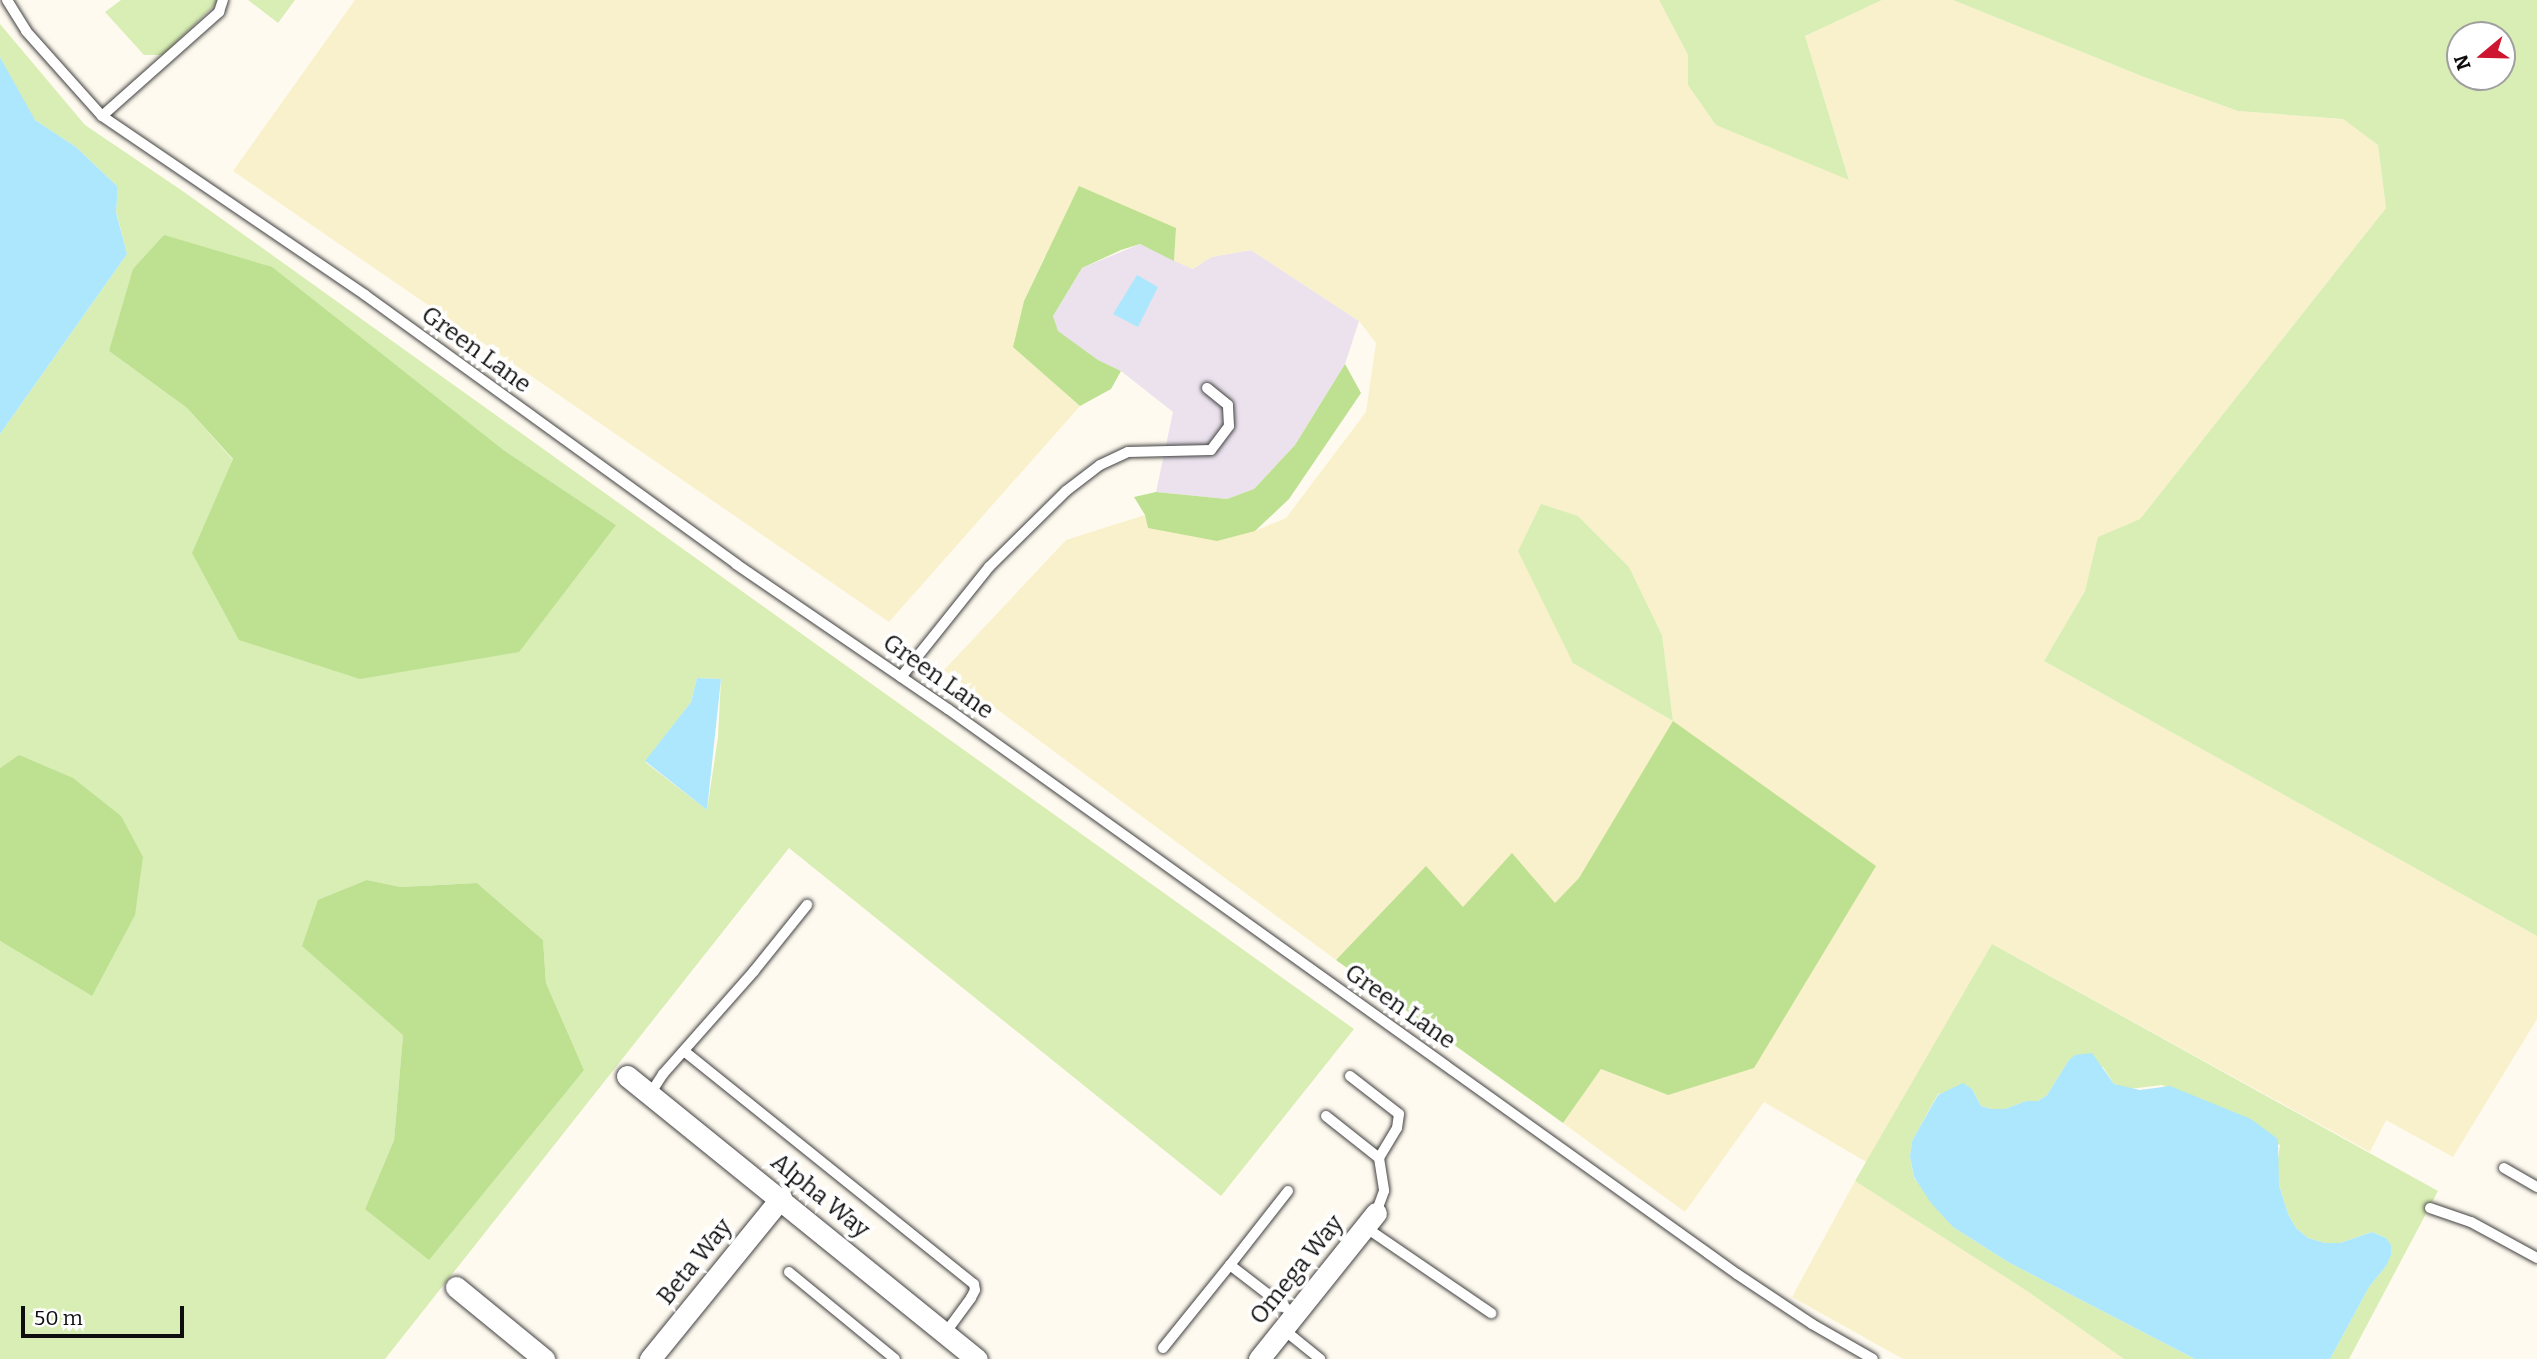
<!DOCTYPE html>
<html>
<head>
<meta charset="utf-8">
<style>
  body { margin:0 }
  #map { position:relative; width:2537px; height:1359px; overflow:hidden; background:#fffaef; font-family:Bitter,serif }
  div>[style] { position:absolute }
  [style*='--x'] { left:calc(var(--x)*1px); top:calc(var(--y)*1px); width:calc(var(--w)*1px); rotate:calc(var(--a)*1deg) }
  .industrial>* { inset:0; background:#ebe2ee }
  .farmland>* { inset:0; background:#f9f1cc }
  .green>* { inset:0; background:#d8eeb4 }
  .forest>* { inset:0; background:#bde191 }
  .water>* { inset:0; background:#ade7fd }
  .roads { filter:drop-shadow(0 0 2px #414141) drop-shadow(0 0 2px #414141) }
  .service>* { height:10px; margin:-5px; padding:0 5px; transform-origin:5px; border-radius:5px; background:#fff }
  .minor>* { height:21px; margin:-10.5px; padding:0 10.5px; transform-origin:10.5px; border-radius:10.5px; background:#fff }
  span { translate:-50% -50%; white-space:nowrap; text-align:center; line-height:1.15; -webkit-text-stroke:7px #fff; paint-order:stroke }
  .street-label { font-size:24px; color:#0e0e0e }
  .north { position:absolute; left:2446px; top:21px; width:70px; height:70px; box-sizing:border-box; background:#fff; border:2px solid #9f9f9f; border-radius:50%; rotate:251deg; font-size:19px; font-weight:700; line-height:28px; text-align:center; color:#0e0e0e }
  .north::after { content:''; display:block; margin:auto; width:24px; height:32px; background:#ce1630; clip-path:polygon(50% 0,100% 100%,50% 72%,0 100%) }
  .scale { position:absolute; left:21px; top:1306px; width:163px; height:32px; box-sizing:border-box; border:4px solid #0e0e0e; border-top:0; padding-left:9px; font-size:21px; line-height:24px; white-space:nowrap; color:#0e0e0e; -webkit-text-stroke:5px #fff; paint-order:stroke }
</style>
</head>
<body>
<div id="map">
  <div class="industrial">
    <i style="clip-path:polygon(1140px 244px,1193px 269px,1211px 257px,1251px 250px,1359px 321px,1345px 364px,1295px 445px,1254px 489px,1227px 499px,1156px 492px,1173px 412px,1121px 371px,1098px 360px,1057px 331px,1053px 316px,1082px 268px)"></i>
  </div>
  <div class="farmland">
    <i style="clip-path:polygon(evenodd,355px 0,1659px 0,1688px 55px,1688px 85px,1849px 179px,1805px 36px,1882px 0,1953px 0,2144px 77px,2238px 111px,2343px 119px,2378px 145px,2386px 208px,2140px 519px,2099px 537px,2085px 591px,2044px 661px,2537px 936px,2537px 1019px,2453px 1157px,2386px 1120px,2370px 1152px,1992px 944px,1868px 1163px,1764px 1102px,1685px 1212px,1563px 1123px,1601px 1069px,1668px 1095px,1579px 878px,1555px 904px,1463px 907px,1426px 867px,1336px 960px,944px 670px,1066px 540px,1145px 515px,1255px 531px,1286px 518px,1366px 412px,1376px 343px,1359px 321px,1251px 250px,1211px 257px,1193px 269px,1174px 261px,1176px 228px,1045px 256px,1024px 301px,1013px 347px,1080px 406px,889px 622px,233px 171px,355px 0,1578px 516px,1629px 567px,1662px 635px,1673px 721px,1574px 663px,1578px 516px)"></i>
    <i style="clip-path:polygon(1855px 1181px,2027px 1291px,2124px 1359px,1903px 1359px,1792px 1297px)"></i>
  </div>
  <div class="green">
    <i style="clip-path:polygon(121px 0,220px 0,163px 55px,144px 55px,105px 12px)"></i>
    <i style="clip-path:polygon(248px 0,295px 0,278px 23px)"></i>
    <i style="clip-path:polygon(1659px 0,1882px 0,1805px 36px,1849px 180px,1716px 125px,1688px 85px,1688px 55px)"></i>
    <i style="clip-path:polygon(evenodd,1953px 0,2537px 0,2537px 936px,2044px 661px,2085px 591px,2098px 537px,2140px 519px,2386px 208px,2378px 145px,2343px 119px,2238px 111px,2144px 77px,1953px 0,2460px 35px,2502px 35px,2502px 77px,2460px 77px,2460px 35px)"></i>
    <i style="clip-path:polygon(evenodd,0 24px,85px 125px,184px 192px,1354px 1029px,1221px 1196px,789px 848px,385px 1359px,0 1359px,0 941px,92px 996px,20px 755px,0 768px,0 434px,127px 254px,116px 211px,118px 187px,76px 147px,35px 120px,27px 110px,0 57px,0 24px,109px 351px,502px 449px,616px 525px,192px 554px,233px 460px,187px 408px,109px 351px,0 24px,697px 678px,721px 679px,718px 737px,707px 810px,645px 762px,691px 702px,697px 678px,0 24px,367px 880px,401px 887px,477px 883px,543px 940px,546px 983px,584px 1070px,365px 1209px,394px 1140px,403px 1035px,367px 880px)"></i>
    <i style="clip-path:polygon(1541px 504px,1578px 516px,1629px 567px,1662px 635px,1673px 721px,1573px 663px,1518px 551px)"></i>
    <i style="clip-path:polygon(1992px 944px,2438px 1191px,2349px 1359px,2330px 1359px,2369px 1287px,2386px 1266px,2386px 1238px,2372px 1232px,2340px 1243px,2325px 1243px,2308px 1238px,2296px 1228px,2288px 1214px,2279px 1185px,2277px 1165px,2280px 1145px,2162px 1085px,2129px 1089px,2114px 1084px,2103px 1067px,2069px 1060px,2047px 1095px,2038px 1101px,2026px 1101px,2005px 1109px,1992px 1109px,1981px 1106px,1972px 1089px,1938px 1094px,1912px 1141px,1910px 1157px,1914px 1178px,1953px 1227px,2008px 1262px,2195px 1359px,2124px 1359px,2027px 1291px,1855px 1181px)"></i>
  </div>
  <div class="forest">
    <i style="clip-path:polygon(1079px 186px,1176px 228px,1174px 261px,1140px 244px,1121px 250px,1082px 268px,1053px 316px,1058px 331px,1098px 360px,1121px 371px,1111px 389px,1080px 406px,1013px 347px,1024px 301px)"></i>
    <i style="clip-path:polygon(164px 235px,272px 267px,502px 449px,616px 525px,519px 652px,360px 679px,239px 640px,192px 553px,233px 459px,187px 408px,109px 351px,133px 269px)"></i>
    <i style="clip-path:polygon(1345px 364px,1361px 393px,1289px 499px,1255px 531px,1217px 541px,1148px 528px,1145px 515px,1134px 497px,1156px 492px,1227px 499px,1254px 489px,1295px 445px)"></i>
    <i style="clip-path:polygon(1673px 721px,1876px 866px,1754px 1068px,1668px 1095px,1601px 1069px,1563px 1123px,1336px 960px,1426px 866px,1463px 907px,1512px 853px,1555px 903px,1579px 878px)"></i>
    <i style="clip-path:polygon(19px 755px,73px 778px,121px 816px,143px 857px,135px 915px,92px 996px,0 941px,0 768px)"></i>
    <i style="clip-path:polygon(367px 880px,401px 887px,477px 883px,543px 940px,546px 983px,584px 1070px,429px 1260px,365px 1209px,394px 1140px,403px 1035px,302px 946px,318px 900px)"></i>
  </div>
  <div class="water">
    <i style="clip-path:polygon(0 57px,35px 120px,76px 147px,118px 187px,116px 212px,127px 254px,0 434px)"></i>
    <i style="clip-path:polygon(1137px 275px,1158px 287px,1138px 327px,1113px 314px)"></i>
    <i style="clip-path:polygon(697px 678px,721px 679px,707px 810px,645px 761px,691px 702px)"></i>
    <i style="clip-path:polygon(2092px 1053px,2114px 1084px,2140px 1090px,2170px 1086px,2251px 1119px,2278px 1139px,2279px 1185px,2288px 1214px,2296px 1228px,2308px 1238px,2325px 1243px,2340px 1243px,2372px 1232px,2386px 1238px,2391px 1245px,2391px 1255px,2386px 1266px,2369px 1287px,2330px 1359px,2195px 1359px,2008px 1262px,1953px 1227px,1931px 1203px,1914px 1177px,1910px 1157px,1912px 1141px,1938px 1095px,1963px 1083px,1972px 1089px,1981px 1106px,1992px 1109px,2005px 1109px,2026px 1101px,2038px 1101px,2047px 1095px,2069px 1060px,2075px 1055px)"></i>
  </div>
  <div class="roads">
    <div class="service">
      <i style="--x:7;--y:0;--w:36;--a:58"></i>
      <i style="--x:26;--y:31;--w:114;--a:48.2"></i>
      <i style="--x:102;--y:116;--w:318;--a:34.2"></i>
      <i style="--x:365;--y:295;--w:458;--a:35.9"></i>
      <i style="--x:736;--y:564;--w:257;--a:34.4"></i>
      <i style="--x:948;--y:709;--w:970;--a:35.61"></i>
      <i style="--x:1737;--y:1274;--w:90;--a:33.7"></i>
      <i style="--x:1812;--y:1324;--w:70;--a:29.8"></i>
      <i style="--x:102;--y:116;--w:157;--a:-41.6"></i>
      <i style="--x:219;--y:12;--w:13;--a:-72"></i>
      <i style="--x:901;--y:677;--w:141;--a:-51.3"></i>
      <i style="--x:989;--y:567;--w:108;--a:-44.6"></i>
      <i style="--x:1066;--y:491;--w:43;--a:-37.4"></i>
      <i style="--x:1100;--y:465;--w:31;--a:-25"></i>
      <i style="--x:1128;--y:452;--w:83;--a:-1.4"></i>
      <i style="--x:1211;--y:450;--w:30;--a:-53"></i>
      <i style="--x:1229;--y:426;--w:21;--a:-93"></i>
      <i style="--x:1228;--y:405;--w:27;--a:-141"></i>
      <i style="--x:684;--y:1051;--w:372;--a:38.8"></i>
      <i style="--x:974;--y:1284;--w:6;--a:81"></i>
      <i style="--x:975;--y:1290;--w:9;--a:117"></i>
      <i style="--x:971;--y:1298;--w:42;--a:126.3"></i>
      <i style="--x:1350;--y:1076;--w:62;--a:37.8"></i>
      <i style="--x:1399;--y:1114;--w:14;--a:98"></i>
      <i style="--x:1397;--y:1128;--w:35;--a:121"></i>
      <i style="--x:650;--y:1094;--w:24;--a:-57"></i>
      <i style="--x:663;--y:1074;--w:137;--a:-48.5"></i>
      <i style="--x:754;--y:971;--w:85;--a:-51.2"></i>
      <i style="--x:1326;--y:1116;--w:68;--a:38.4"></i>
      <i style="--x:1379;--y:1158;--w:33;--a:81"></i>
      <i style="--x:1384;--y:1191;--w:23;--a:110"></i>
      <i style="--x:2504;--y:1168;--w:38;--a:30"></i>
      <i style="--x:2430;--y:1208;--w:43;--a:18.9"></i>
      <i style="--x:2471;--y:1222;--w:75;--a:28.6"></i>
      <i style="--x:1365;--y:1227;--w:153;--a:34.3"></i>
      <i style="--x:1230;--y:1265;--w:94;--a:-51.9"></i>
      <i style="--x:789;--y:1272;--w:137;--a:39.4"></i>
      <i style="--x:1283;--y:1329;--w:48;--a:39"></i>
      <i style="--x:1163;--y:1348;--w:107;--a:-51.1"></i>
      <i style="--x:1230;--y:1265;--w:82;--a:37.6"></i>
    </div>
    <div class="minor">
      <i style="--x:627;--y:1076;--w:450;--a:39"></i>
      <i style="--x:456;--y:1287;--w:114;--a:39.3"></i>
      <i style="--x:650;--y:1359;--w:208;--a:-50.9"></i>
      <i style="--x:1259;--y:1359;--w:187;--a:-51.3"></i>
    </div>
  </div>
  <div class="street-label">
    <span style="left:476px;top:350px;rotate:36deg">Green Lane</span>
    <span style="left:938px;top:677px;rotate:35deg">Green Lane</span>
    <span style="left:1400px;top:1007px;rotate:35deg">Green Lane</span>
    <span style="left:820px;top:1196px;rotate:39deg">Alpha Way</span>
    <span style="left:695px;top:1262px;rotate:-51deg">Beta Way</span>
    <span style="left:1297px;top:1270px;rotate:-51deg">Omega Way</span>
  </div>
  <div class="north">N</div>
  <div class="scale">50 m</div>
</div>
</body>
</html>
